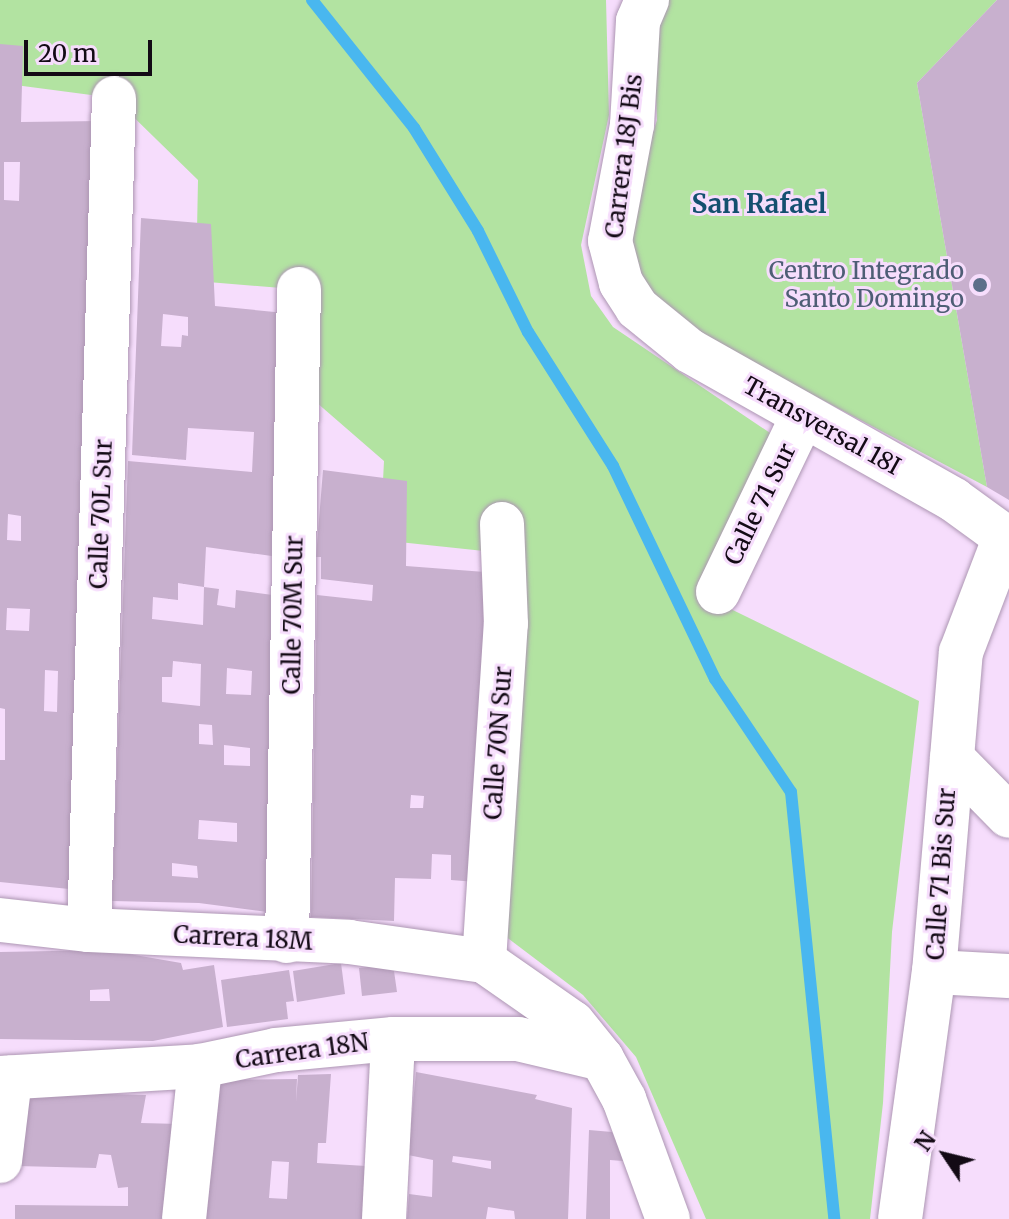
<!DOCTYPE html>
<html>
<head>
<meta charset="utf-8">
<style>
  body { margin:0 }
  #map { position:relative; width:1009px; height:1219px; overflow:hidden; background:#f6ddfc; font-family:Merriweather,serif }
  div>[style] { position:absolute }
  .green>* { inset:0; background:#b2e3a1 }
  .stream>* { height:12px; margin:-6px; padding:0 6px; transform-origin:6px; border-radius:6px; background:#49b7ef }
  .building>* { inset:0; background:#c8b0ce }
  .roads { filter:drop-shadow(0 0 2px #ad96b3) drop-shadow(0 0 2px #ad96b3) }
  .minor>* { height:44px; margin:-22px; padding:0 22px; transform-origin:22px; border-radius:22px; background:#fff }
  .dots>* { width:22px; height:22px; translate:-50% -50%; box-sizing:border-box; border:4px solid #f6ddfc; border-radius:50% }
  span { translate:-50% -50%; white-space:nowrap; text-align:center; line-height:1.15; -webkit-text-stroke:6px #f6ddfc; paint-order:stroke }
  .street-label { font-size:24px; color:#130a15 }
  .service-label { font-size:24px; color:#4e5e75 }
  .right { translate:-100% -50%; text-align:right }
  .neighbourhood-label { font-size:26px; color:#134f6f; font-weight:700 }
  .north { position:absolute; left:905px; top:1115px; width:80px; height:80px; -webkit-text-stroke:6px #f6ddfc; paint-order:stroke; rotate:305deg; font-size:22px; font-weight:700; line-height:32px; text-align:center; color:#130a15 }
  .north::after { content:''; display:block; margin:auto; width:28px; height:36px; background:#130a15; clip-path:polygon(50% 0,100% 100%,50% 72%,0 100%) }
  .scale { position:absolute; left:24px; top:40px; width:128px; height:36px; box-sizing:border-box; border:4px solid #130a15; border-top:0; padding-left:10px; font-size:24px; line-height:28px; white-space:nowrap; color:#130a15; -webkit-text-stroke:6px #f6ddfc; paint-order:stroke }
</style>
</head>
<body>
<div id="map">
  <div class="green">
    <i style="clip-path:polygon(0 0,606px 0,609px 115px,581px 245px,591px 296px,613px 327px,776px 437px,702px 595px,919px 701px,892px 932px,883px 1103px,870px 1219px,706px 1219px,636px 1057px,583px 995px,501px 933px,522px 555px,380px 540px,384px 461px,301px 389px,306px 290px,196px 281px,198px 180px,114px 98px,0 83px)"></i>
    <i style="clip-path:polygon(664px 0,997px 0,917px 83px,987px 487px,690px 330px,660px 307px,628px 249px,643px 164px,657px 120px,655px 79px,645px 52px)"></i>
  </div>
  <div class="stream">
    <i style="left:312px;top:0;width:164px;rotate:51.4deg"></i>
    <i style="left:414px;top:128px;width:121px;rotate:58.1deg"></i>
    <i style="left:478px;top:231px;width:113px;rotate:63.7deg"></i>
    <i style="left:528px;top:332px;width:159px;rotate:57.6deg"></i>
    <i style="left:613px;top:466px;width:236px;rotate:64.4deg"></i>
    <i style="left:715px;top:679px;width:136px;rotate:56.1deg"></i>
    <i style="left:791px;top:792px;width:429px;rotate:84.2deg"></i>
  </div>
  <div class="building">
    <i style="clip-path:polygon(997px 0,1009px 0,1009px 500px,987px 487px,917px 83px)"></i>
    <i style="clip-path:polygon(evenodd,0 44px,23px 46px,21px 122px,101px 121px,79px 890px,0 882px,0 760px,5px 760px,5px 709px,0 708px,0 44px,4px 162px,20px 162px,19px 201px,4px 200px,4px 162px,0 44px,8px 514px,21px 516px,21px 541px,7px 540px,8px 514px,0 44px,7px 608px,30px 609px,29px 631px,6px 630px,7px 608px,0 44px,45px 670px,58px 671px,57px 712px,44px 711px,45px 670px)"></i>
    <i style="clip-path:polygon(evenodd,141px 218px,211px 224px,215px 306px,295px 314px,286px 558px,206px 547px,204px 587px,178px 583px,178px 600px,153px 597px,152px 619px,203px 625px,204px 587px,219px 589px,217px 605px,235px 608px,236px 590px,280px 596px,283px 914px,199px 903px,112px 901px,128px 461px,252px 472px,254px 432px,188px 428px,186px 460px,132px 455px,141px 218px,163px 314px,188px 317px,188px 336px,182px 335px,181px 347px,161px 346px,163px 314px,141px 218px,173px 661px,201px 664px,200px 706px,162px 702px,162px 677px,172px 677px,173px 661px,141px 218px,227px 668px,252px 671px,251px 695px,226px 694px,227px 668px,141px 218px,199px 724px,212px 725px,213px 745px,199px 744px,199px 724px,141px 218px,224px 745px,250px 748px,250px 766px,224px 765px,224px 745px,141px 218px,199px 820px,237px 823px,237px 842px,198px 839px,199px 820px,141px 218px,172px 863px,197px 866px,198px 878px,172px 876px,172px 863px)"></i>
    <i style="clip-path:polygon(evenodd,323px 470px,407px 481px,406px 566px,485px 572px,476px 882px,451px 880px,451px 855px,432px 854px,431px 879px,395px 878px,394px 921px,311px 917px,317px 595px,372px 601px,373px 585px,321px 579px,321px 557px,316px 557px,323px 470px,411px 795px,424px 796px,423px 808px,410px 808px,411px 795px)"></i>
    <i style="clip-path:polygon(evenodd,106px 950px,181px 963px,183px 970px,214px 965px,223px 1027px,153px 1041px,0 1039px,0 952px,106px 950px,109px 989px,110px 1001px,90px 1001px,90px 990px,109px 989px)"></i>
    <i style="clip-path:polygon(341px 963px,345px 994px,297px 1002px,293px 971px)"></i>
    <i style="clip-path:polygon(393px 964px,397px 992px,362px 996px,359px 968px)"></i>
    <i style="clip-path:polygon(289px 970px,294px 1001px,286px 1002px,288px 1019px,227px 1027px,221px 980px)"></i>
    <i style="clip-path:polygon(evenodd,416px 1072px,537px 1095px,535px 1099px,572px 1108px,568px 1219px,515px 1219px,514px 1211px,488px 1207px,486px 1219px,407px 1219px,409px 1194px,432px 1197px,433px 1160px,408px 1155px,416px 1072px,453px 1156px,491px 1161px,491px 1169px,452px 1162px,453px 1156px)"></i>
    <i style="clip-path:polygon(evenodd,331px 1074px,326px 1143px,318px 1143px,317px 1163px,366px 1166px,368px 1219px,206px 1219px,219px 1080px,297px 1079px,296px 1102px,298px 1075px,331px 1074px,272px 1161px,289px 1162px,287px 1199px,269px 1198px,272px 1161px)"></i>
    <i style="clip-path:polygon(69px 1093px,146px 1095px,141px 1123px,180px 1124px,168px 1219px,15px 1219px,15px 1205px,128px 1206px,128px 1187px,118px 1188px,111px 1155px,99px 1154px,96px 1168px,17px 1166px,26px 1097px)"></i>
    <i style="clip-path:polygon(589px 1130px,612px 1132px,619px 1142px,623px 1161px,610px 1160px,610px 1219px,586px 1219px)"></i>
  </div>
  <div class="roads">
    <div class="minor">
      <i style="left:647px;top:0;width:23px;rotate:113deg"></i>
      <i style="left:638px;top:21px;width:104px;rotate:93.3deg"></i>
      <i style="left:632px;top:125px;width:118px;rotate:100.7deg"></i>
      <i style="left:610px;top:241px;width:43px;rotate:75.3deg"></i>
      <i style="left:621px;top:283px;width:30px;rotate:57deg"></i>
      <i style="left:637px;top:308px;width:68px;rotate:39.1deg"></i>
      <i style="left:690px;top:351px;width:303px;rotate:29.4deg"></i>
      <i style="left:954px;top:500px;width:68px;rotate:36deg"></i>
      <i style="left:718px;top:592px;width:196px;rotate:-64.3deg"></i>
      <i style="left:952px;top:758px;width:81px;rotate:45.5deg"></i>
      <i style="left:0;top:920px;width:90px;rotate:6.4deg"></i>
      <i style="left:89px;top:930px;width:260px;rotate:2.6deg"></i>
      <i style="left:349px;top:942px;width:136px;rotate:8deg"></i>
      <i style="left:484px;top:961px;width:108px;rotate:34.9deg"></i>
      <i style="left:573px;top:1023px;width:46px;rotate:51.1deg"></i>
      <i style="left:602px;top:1059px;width:46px;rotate:61.2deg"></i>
      <i style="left:624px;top:1099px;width:128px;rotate:69.9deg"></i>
      <i style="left:89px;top:930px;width:832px;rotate:-88.28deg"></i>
      <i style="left:287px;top:941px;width:652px;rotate:-88.95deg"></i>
      <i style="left:484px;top:961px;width:338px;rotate:-86.3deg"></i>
      <i style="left:506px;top:624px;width:100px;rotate:-92.3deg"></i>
      <i style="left:934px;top:972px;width:75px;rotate:3.1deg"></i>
      <i style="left:0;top:1078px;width:200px;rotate:-3.4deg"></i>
      <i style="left:200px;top:1066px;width:78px;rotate:-11.9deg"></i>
      <i style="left:276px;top:1050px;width:118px;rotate:-5.4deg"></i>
      <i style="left:393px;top:1039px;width:125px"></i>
      <i style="left:518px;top:1039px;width:86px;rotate:13.4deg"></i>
      <i style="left:0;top:1161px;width:84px;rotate:-83.1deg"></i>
      <i style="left:184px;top:1219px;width:154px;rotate:-84deg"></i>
      <i style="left:384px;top:1219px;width:180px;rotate:-87.1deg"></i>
      <i style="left:900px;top:1219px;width:249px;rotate:-82.2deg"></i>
      <i style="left:934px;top:972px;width:321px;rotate:-85.2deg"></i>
      <i style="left:961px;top:652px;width:123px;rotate:-69.1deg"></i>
    </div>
  </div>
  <div class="dots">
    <i style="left:980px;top:285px;background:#5c6f8a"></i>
  </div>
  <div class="street-label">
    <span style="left:624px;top:156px;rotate:-83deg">Carrera 18J Bis</span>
    <span style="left:822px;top:426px;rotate:29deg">Transversal 18I</span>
    <span style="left:760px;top:504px;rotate:-64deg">Calle 71 Sur</span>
    <span style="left:101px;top:514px;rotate:-88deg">Calle 70L Sur</span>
    <span style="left:293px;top:615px;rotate:-89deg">Calle 70M Sur</span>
    <span style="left:498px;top:743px;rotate:-86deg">Calle 70N Sur</span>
    <span style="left:941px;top:874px;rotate:-86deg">Calle 71 Bis Sur</span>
    <span style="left:243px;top:938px;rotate:3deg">Carrera 18M</span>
    <span style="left:302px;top:1051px;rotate:-8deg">Carrera 18N</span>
  </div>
  <div class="service-label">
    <span class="right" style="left:964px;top:285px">Centro Integrado<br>Santo Domingo</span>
  </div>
  <div class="neighbourhood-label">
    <span style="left:759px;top:204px">San Rafael</span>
  </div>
  <div class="north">N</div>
  <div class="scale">20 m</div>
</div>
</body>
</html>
